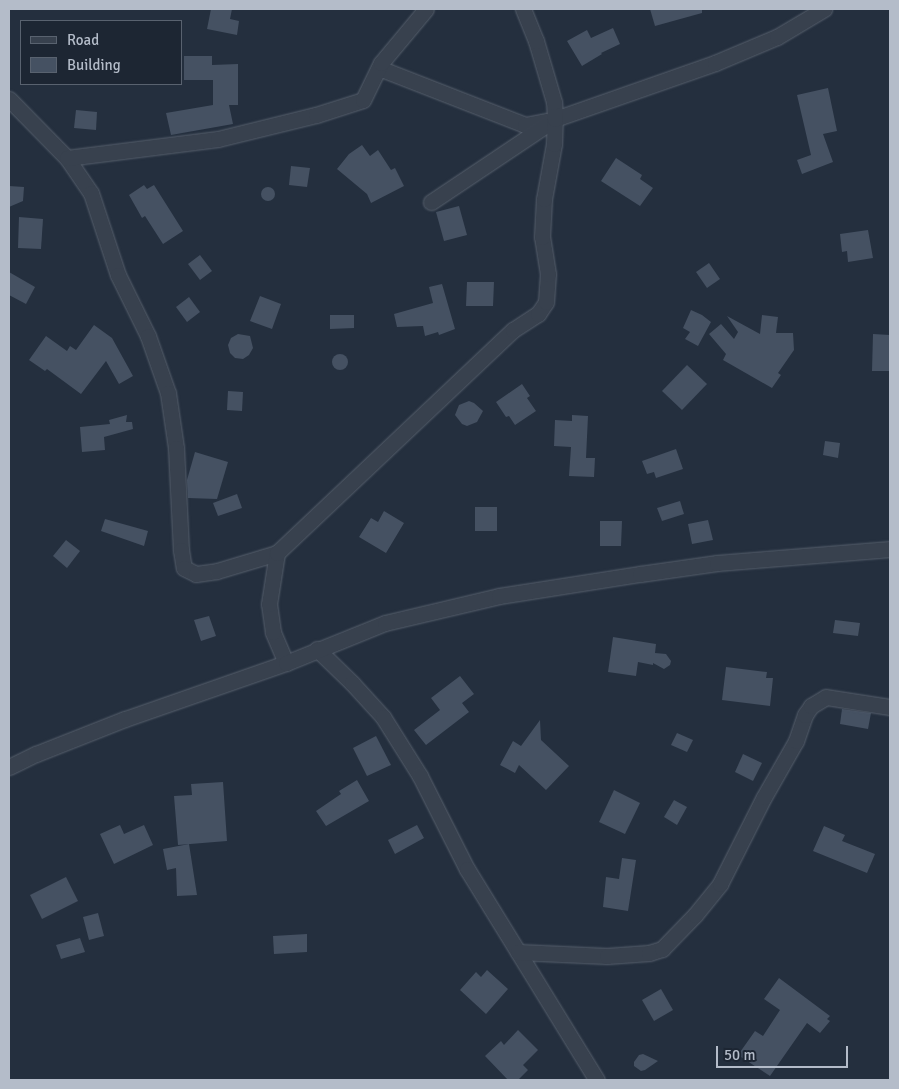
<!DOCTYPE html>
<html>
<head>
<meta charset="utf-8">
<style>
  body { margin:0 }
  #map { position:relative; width:899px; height:1089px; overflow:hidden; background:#242f3e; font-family:Signika,sans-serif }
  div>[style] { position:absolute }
  .building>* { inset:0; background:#455162 }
  .round { border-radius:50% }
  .roads { filter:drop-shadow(0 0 1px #565f6c) drop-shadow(0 0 1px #565f6c) }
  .minor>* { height:15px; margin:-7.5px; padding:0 7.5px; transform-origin:7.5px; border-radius:7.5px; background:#38414e }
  span { translate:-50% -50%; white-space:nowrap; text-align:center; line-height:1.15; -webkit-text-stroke:5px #1d2633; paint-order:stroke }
  .frame { position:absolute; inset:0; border:10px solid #b4bcc9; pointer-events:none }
  .legend { position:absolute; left:20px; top:20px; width:162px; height:65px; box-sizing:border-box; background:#1d2633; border:1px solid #59626f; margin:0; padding:6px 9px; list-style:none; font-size:15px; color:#b4bcc9 }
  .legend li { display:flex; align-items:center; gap:10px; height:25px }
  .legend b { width:25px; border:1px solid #59626f }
  .scale { position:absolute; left:716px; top:1046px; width:132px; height:22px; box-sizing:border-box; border:2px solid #b4bcc9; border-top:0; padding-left:6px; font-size:15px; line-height:18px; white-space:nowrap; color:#b4bcc9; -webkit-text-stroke:4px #1d2633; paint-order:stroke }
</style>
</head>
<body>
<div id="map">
  <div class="building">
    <i style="clip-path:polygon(211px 9px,232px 9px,230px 19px,239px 21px,237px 35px,207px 29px)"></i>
    <i style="clip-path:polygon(650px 9px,702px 9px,702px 13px,655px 26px)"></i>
    <i style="clip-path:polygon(613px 28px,620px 44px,601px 53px,602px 54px,582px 66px,567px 41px,587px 30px,591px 38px)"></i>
    <i style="clip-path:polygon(184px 56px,212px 56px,212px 65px,238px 64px,238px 105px,229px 105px,233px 124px,171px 135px,166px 113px,213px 105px,213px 80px,184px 80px)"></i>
    <i style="clip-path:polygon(828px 88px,837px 131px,823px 134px,833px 162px,802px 174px,797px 160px,811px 155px,797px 95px)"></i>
    <i style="clip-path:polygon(76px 110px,97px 112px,96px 130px,74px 128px)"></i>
    <i style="clip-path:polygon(362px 145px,370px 156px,378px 150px,391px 170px,395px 168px,404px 186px,371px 203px,367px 194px,337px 169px,349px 154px)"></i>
    <i style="clip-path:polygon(616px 158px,642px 175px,640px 179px,653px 188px,640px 206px,601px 181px)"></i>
    <i style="clip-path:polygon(291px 166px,310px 168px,307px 187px,289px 185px)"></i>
    <i style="clip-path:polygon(144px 185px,147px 189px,154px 185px,183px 231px,163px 244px,145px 216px,142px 218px,129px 195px)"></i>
    <i style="clip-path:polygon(9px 186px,24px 187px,23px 201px,9px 207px)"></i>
    <i class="round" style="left:261px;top:187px;width:14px;height:14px"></i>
    <i style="clip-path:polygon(459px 206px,467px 235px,444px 241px,436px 212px)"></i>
    <i style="clip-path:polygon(19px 217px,43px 219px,41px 249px,18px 248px)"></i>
    <i style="clip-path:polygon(868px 230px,873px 258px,848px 262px,847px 251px,842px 252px,840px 234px)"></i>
    <i style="clip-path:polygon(200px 255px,212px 271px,200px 280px,188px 264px)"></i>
    <i style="clip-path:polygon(709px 263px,720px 279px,707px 288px,696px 272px)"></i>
    <i style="clip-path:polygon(9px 272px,35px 287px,26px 304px,9px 295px)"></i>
    <i style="clip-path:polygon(467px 282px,494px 282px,493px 306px,466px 306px)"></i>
    <i style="clip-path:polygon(442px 284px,455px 329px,439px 335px,438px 332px,425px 336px,423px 326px,397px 327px,394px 314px,433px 303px,429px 287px)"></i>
    <i style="clip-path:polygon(260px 296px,281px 304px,272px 329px,250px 321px)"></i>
    <i style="clip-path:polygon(189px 297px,200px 312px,187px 322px,176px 307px)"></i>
    <i style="clip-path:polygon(691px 310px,702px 315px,711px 322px,698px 346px,685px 339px,690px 332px,683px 328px)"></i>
    <i style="clip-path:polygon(330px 315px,354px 315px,354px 328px,330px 329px)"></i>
    <i style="clip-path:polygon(762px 315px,778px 317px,776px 333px,793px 333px,794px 350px,778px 373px,781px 375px,772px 388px,723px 360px,726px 354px,709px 334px,721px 324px,734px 339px,738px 332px,727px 316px,760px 334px)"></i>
    <i style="clip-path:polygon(94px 325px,112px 338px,133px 376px,119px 384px,106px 361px,81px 394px,47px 369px,45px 371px,29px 360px,46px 336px,67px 351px,70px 346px,76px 350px)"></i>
    <i style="clip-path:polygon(238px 334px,250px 336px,253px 348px,249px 355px,243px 359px,235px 358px,230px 353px,228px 345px,231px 338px)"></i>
    <i style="clip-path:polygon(873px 334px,890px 335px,890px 371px,872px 371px)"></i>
    <i class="round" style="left:332px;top:354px;width:16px;height:16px"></i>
    <i style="clip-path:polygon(687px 365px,707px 384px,682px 410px,662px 391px)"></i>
    <i style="clip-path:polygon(522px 384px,530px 396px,527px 398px,536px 411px,515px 425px,509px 416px,506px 417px,496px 402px)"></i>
    <i style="clip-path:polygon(228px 391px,243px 392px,242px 411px,227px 410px)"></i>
    <i style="clip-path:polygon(469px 401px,474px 403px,483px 411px,477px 422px,467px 426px,462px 424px,455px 415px,459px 405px)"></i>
    <i style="clip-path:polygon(127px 415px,126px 422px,132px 422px,133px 429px,104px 437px,105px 450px,82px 452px,80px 427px,110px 424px,109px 420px)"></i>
    <i style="clip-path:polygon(572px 415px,588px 416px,586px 458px,595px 458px,594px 477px,569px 476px,571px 447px,554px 446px,555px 420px,572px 421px)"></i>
    <i style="clip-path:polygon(825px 441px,840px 443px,838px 458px,823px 455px)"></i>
    <i style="clip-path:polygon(676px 449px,683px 469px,656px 478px,654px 472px,647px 474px,642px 461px)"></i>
    <i style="clip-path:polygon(195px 452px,228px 462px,217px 499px,188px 498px,187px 480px)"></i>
    <i style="clip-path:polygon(237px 494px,242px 508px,218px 516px,213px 503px)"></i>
    <i style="clip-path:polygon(680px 501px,684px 514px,662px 521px,657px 508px)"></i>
    <i style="clip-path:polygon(475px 507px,497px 507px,497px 531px,475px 531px)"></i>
    <i style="clip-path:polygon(384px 511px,404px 523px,386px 553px,359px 537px,371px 518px,378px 522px)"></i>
    <i style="clip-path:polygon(105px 519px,148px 531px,144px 546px,101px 531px)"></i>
    <i style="clip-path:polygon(708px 520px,713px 540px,692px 544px,688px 524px)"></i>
    <i style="clip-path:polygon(600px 521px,622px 521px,621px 546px,600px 546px)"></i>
    <i style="clip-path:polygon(66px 540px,80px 551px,67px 568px,53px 556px)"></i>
    <i style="clip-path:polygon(209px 616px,216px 636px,201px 641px,194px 620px)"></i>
    <i style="clip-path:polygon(835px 620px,860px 623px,858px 636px,833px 633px)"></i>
    <i style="clip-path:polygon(613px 637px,656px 644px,655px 653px,666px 654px,671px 661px,670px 665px,664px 669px,653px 663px,653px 665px,638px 662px,636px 676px,608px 672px)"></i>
    <i style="clip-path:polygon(726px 667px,767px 672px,766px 678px,773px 678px,770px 706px,722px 700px)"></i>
    <i style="clip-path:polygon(460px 676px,474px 694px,462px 703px,469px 712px,426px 745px,414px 730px,440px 710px,431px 698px)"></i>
    <i style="clip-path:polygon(842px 709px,871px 713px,868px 729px,840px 724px)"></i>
    <i style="clip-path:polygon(540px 720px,541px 740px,569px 766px,546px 790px,519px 765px,515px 773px,500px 765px,513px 741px,521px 746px)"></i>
    <i style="clip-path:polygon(677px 733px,693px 740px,687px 752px,671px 745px)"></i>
    <i style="clip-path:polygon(376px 736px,391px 765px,367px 776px,353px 748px)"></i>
    <i style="clip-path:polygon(743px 754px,762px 763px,753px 781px,735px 772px)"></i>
    <i style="clip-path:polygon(357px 780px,369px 801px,326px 826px,316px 811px,341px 794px,339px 791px)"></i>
    <i style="clip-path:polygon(223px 782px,227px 841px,178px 845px,174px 796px,192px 795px,191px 784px)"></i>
    <i style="clip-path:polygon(614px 790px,640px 803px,625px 834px,599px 822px)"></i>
    <i style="clip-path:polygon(674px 800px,687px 807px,677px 825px,664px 817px)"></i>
    <i style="clip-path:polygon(120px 825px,124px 834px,144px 825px,153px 845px,114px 864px,100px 834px)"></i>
    <i style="clip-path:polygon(417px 825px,424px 838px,395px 854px,388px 840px)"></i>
    <i style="clip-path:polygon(824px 826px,845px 835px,842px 841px,875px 854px,867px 873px,813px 851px)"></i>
    <i style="clip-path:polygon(189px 844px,197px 895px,177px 896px,176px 868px,167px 870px,163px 849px)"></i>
    <i style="clip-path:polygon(622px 858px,636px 860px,628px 911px,603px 907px,606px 877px,619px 879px)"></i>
    <i style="clip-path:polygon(66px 877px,78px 901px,42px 919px,30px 895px)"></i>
    <i style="clip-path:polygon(98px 913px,104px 936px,89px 940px,83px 917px)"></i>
    <i style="clip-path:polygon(307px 934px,307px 952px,274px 954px,273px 936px)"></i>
    <i style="clip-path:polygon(80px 938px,85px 952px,61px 959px,56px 945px)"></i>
    <i style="clip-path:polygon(487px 970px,508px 989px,486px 1014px,460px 990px,476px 972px,481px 977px)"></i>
    <i style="clip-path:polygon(779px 978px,830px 1016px,827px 1019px,830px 1021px,820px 1033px,807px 1023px,770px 1076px,738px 1055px,755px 1031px,763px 1036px,780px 1010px,764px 999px)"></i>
    <i style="clip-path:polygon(661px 989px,673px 1010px,654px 1021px,642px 1000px)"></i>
    <i style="clip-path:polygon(518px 1030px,538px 1050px,523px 1065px,528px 1070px,518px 1080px,508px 1080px,485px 1056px,501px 1041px,504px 1045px)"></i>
    <i style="clip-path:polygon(643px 1054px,658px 1061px,645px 1070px,641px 1071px,634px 1066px,634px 1062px,639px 1055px)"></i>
  </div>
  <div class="roads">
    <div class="minor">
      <i style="left:379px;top:68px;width:157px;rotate:21.3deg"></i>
      <i style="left:525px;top:125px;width:21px;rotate:-11deg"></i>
      <i style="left:9px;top:99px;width:83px;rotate:45.5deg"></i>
      <i style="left:67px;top:158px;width:42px;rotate:55.6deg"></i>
      <i style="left:91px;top:193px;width:86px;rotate:71.8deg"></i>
      <i style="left:118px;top:275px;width:68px;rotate:63.8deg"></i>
      <i style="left:148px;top:336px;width:60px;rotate:70.7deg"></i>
      <i style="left:168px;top:393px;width:56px;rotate:81.7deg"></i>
      <i style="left:176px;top:448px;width:102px;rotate:87.2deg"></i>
      <i style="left:181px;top:550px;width:18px;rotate:81deg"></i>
      <i style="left:184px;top:568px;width:13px;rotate:27deg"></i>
      <i style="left:196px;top:574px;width:21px;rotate:-8deg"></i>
      <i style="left:217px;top:571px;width:63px;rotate:-16.7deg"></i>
      <i style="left:67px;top:158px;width:152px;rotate:-7.2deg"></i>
      <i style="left:218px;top:139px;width:101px;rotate:-13.8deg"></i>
      <i style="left:316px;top:115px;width:49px;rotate:-17.7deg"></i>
      <i style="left:363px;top:100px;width:41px;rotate:-64.1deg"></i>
      <i style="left:381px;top:63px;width:70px;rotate:-50.2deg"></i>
      <i style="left:431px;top:202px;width:149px;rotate:-33.8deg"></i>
      <i style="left:555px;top:119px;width:170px;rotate:-19.3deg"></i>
      <i style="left:715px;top:63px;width:67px;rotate:-22.8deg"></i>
      <i style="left:777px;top:37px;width:55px;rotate:-30.8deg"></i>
      <i style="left:317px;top:649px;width:49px;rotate:44.2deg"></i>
      <i style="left:352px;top:683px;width:46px;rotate:47.6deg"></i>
      <i style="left:383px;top:717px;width:70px;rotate:57.9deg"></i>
      <i style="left:420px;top:776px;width:104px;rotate:63.2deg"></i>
      <i style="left:467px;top:869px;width:248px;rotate:58.4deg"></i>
      <i style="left:286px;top:663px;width:34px;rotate:-113deg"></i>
      <i style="left:273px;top:632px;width:28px;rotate:-98deg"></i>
      <i style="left:269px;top:604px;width:52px;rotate:-81.1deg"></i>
      <i style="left:277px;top:553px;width:325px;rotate:-43.4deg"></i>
      <i style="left:513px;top:330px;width:30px;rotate:-33deg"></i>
      <i style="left:538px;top:314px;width:14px;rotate:-56deg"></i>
      <i style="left:546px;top:302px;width:28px;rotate:-86deg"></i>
      <i style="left:548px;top:274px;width:37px;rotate:-99deg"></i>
      <i style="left:542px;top:237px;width:38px;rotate:-87deg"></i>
      <i style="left:544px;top:199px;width:56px;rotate:-79.7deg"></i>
      <i style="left:554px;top:144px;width:25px;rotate:-88deg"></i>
      <i style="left:555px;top:119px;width:17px;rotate:-93deg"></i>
      <i style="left:554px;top:102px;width:64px;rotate:-106.4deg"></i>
      <i style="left:536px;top:41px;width:35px;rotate:-112deg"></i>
      <i style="left:9px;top:767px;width:30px;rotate:-26deg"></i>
      <i style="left:36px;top:754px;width:96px;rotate:-21.5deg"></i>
      <i style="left:125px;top:719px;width:170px;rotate:-19.2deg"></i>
      <i style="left:286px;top:663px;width:107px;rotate:-22deg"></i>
      <i style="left:385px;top:623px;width:117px;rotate:-13.3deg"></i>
      <i style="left:499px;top:596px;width:143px;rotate:-8.9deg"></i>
      <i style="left:640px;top:574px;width:78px;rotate:-8.1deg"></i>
      <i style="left:717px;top:563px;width:174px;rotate:-4.6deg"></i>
      <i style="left:518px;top:952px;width:89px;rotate:2.6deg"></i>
      <i style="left:607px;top:956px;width:42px;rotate:-4.1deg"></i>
      <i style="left:649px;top:953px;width:14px;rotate:-17deg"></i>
      <i style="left:662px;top:949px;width:47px;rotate:-45.9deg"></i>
      <i style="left:695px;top:915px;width:40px;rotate:-51deg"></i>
      <i style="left:720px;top:884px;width:97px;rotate:-63.2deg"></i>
      <i style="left:764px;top:797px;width:64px;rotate:-60.3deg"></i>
      <i style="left:796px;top:741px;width:28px;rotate:-71deg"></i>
      <i style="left:805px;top:715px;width:11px;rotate:-56deg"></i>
      <i style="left:811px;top:706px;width:17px;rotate:-31deg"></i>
      <i style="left:826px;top:697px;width:65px;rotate:8.9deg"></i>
    </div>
  </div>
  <div class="frame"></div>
  <ul class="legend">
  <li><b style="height:6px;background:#38414e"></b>Road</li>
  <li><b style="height:14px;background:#455162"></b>Building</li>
  </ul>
  <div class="scale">50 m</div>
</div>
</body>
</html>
